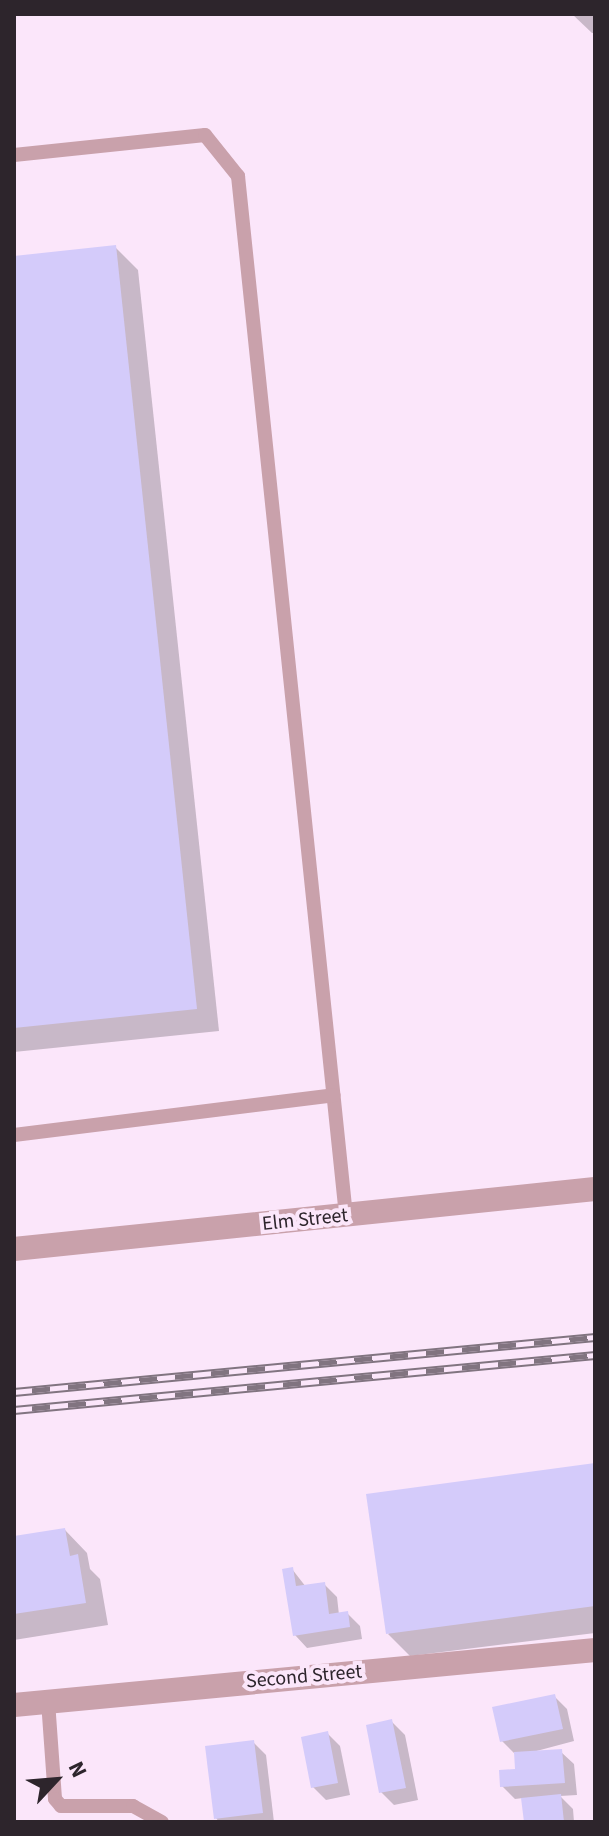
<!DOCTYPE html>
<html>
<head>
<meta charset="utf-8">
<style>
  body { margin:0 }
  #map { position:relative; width:609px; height:1836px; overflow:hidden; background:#fbe6fa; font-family:"Source Sans 3",sans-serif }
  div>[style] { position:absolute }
  .shadow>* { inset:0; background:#0003 }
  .building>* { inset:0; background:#d4cbfa }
  .lane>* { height:14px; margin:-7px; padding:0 7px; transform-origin:7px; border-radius:7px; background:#c9a1ab }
  .street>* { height:24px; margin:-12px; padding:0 12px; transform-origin:12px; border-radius:12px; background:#c9a1ab }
  .rail>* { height:9px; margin-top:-4.5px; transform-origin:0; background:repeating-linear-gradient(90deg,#fbe6fa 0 18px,#817480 0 36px); box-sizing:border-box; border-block:2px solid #817480 }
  span { translate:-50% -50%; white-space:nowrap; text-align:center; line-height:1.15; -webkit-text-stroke:8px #fbe6fa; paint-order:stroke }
  .street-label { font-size:20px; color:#2d252c }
  .frame { position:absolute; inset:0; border:16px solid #2d252c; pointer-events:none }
  .north { position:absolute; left:16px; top:1740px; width:80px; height:80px; -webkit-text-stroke:6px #fbe6fa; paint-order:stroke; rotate:64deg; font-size:22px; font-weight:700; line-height:32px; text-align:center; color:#2d252c }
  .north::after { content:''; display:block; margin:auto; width:28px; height:36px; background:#2d252c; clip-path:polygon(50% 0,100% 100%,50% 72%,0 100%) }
</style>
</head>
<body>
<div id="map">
  <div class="shadow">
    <i style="clip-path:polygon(572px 14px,595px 14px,595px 33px,592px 33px)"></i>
    <i style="clip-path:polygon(115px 247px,138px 270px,219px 1031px,14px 1052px,14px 258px)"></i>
    <i style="clip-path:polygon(595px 1465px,595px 1633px,410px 1656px,388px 1634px)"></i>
    <i style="clip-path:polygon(65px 1530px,87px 1553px,90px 1569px,100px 1579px,108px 1625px,14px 1640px,14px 1563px)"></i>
    <i style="clip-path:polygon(292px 1569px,306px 1587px,324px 1584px,337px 1597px,339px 1615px,347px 1613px,360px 1626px,362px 1639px,307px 1648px,295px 1635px)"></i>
    <i style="clip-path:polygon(554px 1696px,567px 1709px,574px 1741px,529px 1753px,561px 1752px,574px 1764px,577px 1795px,560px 1796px,573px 1809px,574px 1822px,526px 1822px,523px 1798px,515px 1799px,502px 1786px,517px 1770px,515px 1754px,502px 1741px)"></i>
    <i style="clip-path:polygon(392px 1722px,405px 1735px,418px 1800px,394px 1805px,381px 1792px)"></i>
    <i style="clip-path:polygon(327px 1733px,340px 1746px,350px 1795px,326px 1800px,313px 1787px)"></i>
    <i style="clip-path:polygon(253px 1742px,266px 1755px,274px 1822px,219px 1822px,216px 1818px)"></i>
  </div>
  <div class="building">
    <i style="clip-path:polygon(116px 245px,197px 1009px,14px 1028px,14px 256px)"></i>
    <i style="clip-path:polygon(595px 1463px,595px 1606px,386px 1634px,366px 1494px)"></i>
    <i style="clip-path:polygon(65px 1528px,70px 1556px,78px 1554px,86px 1603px,14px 1614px,14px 1536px)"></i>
    <i style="clip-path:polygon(293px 1567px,296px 1586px,325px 1582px,329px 1614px,348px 1611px,350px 1627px,293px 1636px,282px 1569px)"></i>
    <i style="clip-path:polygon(555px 1694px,563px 1729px,500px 1742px,492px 1707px)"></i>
    <i style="clip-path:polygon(392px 1719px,406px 1788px,379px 1793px,366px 1725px)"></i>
    <i style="clip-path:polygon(328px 1731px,338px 1783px,311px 1788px,301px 1737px)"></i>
    <i style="clip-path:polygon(254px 1740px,263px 1813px,214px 1819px,205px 1746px)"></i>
    <i style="clip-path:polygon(562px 1749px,565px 1783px,500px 1787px,499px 1770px,515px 1769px,514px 1752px)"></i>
    <i style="clip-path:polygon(561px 1794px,564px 1822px,524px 1822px,521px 1798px)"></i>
  </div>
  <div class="lane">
    <i style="left:14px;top:155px;width:192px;rotate:-6deg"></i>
    <i style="left:205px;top:135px;width:53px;rotate:51.2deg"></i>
    <i style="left:238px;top:176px;width:1045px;rotate:84.07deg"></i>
    <i style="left:14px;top:1135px;width:322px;rotate:-7.1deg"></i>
    <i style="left:48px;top:1701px;width:98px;rotate:85.9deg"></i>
    <i style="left:55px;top:1799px;width:9px;rotate:49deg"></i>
    <i style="left:61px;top:1806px;width:72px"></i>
    <i style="left:133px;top:1806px;width:33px;rotate:29deg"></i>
  </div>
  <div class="street">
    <i style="left:14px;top:1249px;width:584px;rotate:-5.9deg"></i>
    <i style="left:14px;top:1705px;width:584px;rotate:-5.41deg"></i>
  </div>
  <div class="rail">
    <i style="left:14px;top:1392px;width:584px;rotate:-5.41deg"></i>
    <i style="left:14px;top:1410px;width:584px;rotate:-5.41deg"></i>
  </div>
  <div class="street-label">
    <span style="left:305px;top:1220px;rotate:-6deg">Elm Street</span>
    <span style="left:304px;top:1677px;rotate:-5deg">Second Street</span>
  </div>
  <div class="frame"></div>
  <div class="north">N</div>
</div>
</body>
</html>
